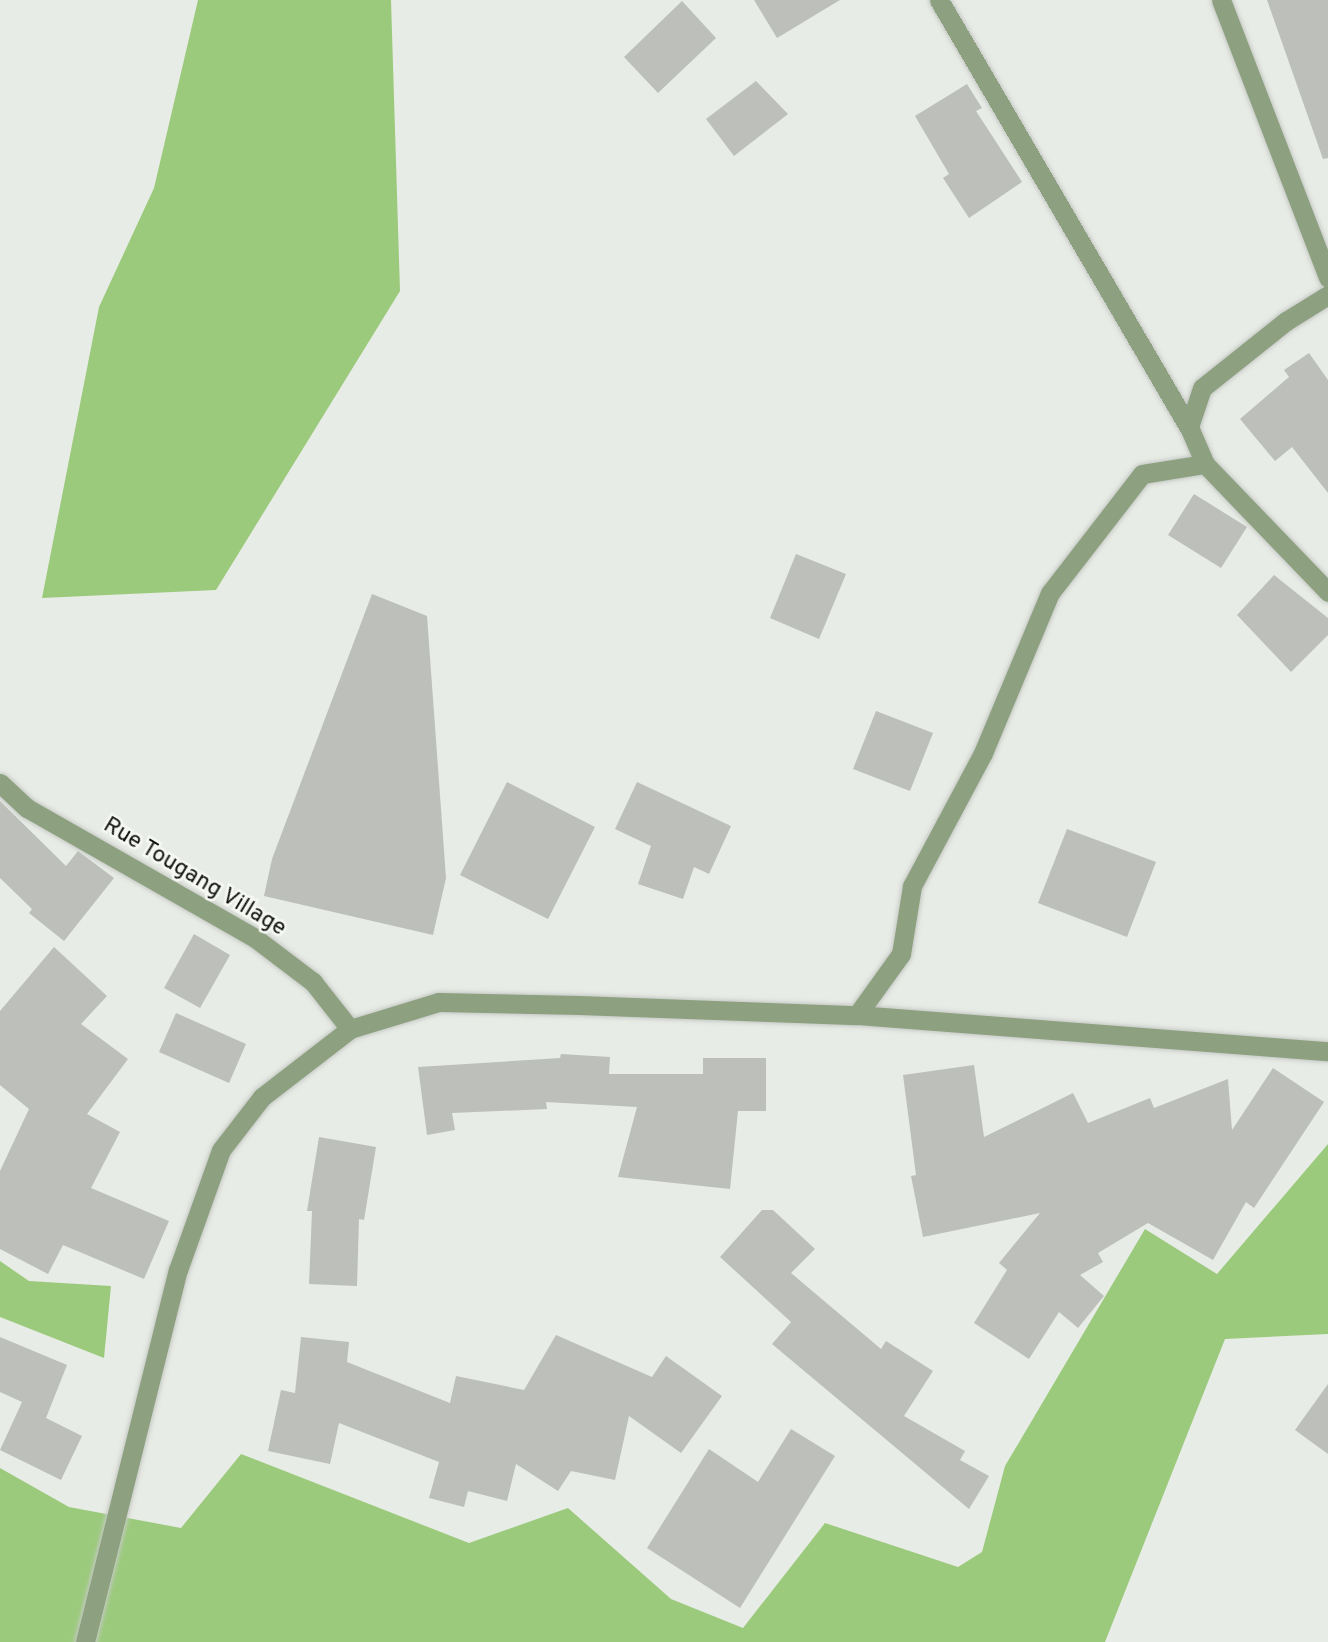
<!DOCTYPE html>
<html>
<head>
<meta charset="utf-8">
<style>
  body { margin:0 }
  #map { position:relative; width:1328px; height:1642px; overflow:hidden; background:#e8ece6; font-family:Overpass,sans-serif }
  div>[style] { position:absolute }
  .forest>* { inset:0; background:#9cca7d }
  .building>* { inset:0; background:#bcbfba }
  .roads { filter:drop-shadow(0 0 2px #c6c9c4) drop-shadow(0 0 2px #c6c9c4) }
  .minor>* { height:19px; margin:-9.5px; padding:0 9.5px; transform-origin:9.5px; border-radius:9.5px; background:#8da181 }
  .tertiary>* { height:19px; margin:-9.5px; padding:0 9.5px; transform-origin:9.5px; border-radius:9.5px; background:#8da181 }
  span { translate:-50% -50%; white-space:nowrap; text-align:center; line-height:1.15; -webkit-text-stroke:5px #f6f9f3; paint-order:stroke }
  .street-label { font-size:23px; color:#131412 }
</style>
</head>
<body>
<div id="map">
  <div class="forest">
    <i style="clip-path:polygon(198px 0,391px 0,400px 291px,216px 590px,42px 598px,99px 307px,154px 188px)"></i>
    <i style="clip-path:polygon(1328px 1144px,1328px 1334px,1225px 1339px,1105px 1642px,0 1642px,0 1468px,69px 1507px,181px 1528px,241px 1454px,469px 1543px,568px 1508px,671px 1599px,743px 1628px,825px 1523px,958px 1567px,982px 1552px,1005px 1466px,1145px 1229px,1217px 1274px)"></i>
    <i style="clip-path:polygon(0 1261px,29px 1281px,111px 1286px,104px 1358px,0 1317px)"></i>
  </div>
  <div class="building">
    <i style="clip-path:polygon(754px 0,840px 0,777px 38px)"></i>
    <i style="clip-path:polygon(1267px 0,1328px 0,1328px 158px,1323px 159px)"></i>
    <i style="clip-path:polygon(682px 1px,716px 38px,658px 93px,624px 57px)"></i>
    <i style="clip-path:polygon(756px 81px,788px 114px,734px 156px,706px 119px)"></i>
    <i style="clip-path:polygon(967px 84px,982px 108px,976px 111px,1022px 182px,969px 218px,943px 178px,949px 174px,915px 116px)"></i>
    <i style="clip-path:polygon(1309px 353px,1328px 380px,1328px 493px,1292px 447px,1275px 461px,1240px 419px,1289px 377px,1284px 370px)"></i>
    <i style="clip-path:polygon(1194px 494px,1247px 527px,1221px 568px,1168px 535px)"></i>
    <i style="clip-path:polygon(796px 554px,846px 574px,819px 639px,770px 618px)"></i>
    <i style="clip-path:polygon(1274px 575px,1328px 618px,1328px 635px,1291px 672px,1237px 615px)"></i>
    <i style="clip-path:polygon(372px 594px,427px 616px,446px 878px,433px 935px,264px 896px,272px 859px)"></i>
    <i style="clip-path:polygon(876px 711px,933px 733px,910px 791px,853px 769px)"></i>
    <i style="clip-path:polygon(507px 782px,595px 827px,548px 919px,460px 875px)"></i>
    <i style="clip-path:polygon(637px 782px,731px 826px,709px 874px,694px 867px,683px 899px,638px 884px,651px 846px,615px 829px)"></i>
    <i style="clip-path:polygon(0 801px,66px 866px,78px 851px,114px 878px,64px 941px,29px 913px,32px 909px,0 878px)"></i>
    <i style="clip-path:polygon(1067px 829px,1156px 862px,1127px 937px,1038px 903px)"></i>
    <i style="clip-path:polygon(194px 934px,230px 955px,200px 1008px,164px 988px)"></i>
    <i style="clip-path:polygon(54px 947px,107px 996px,81px 1024px,128px 1059px,87px 1114px,120px 1132px,91px 1188px,169px 1221px,144px 1279px,63px 1245px,48px 1274px,0 1249px,0 1171px,29px 1109px,0 1085px,0 1011px)"></i>
    <i style="clip-path:polygon(176px 1013px,246px 1044px,229px 1083px,159px 1052px)"></i>
    <i style="clip-path:polygon(561px 1054px,610px 1057px,609px 1074px,703px 1074px,703px 1058px,766px 1058px,766px 1111px,738px 1111px,730px 1189px,618px 1177px,637px 1107px,546px 1102px,547px 1109px,452px 1113px,455px 1130px,427px 1135px,418px 1067px,560px 1058px)"></i>
    <i style="clip-path:polygon(974px 1065px,984px 1137px,1073px 1093px,1088px 1123px,1150px 1098px,1154px 1108px,1228px 1079px,1232px 1130px,1273px 1068px,1324px 1102px,1254px 1208px,1246px 1202px,1213px 1260px,1148px 1223px,1098px 1253px,1103px 1262px,1080px 1275px,1104px 1296px,1078px 1328px,1059px 1312px,1029px 1359px,974px 1323px,1007px 1270px,999px 1263px,1040px 1213px,923px 1237px,911px 1176px,916px 1175px,903px 1075px)"></i>
    <i style="clip-path:polygon(319px 1137px,376px 1147px,364px 1220px,359px 1219px,357px 1286px,309px 1284px,312px 1211px,307px 1211px)"></i>
    <i style="clip-path:polygon(762px 1210px,773px 1210px,815px 1249px,791px 1273px,881px 1349px,886px 1341px,933px 1371px,904px 1416px,965px 1451px,960px 1460px,989px 1476px,969px 1509px,772px 1344px,791px 1322px,720px 1257px)"></i>
    <i style="clip-path:polygon(556px 1335px,652px 1377px,666px 1356px,722px 1396px,681px 1453px,629px 1416px,615px 1480px,571px 1471px,558px 1491px,516px 1464px,507px 1501px,468px 1491px,464px 1507px,429px 1498px,439px 1462px,339px 1423px,330px 1464px,268px 1451px,281px 1390px,295px 1393px,301px 1337px,349px 1342px,347px 1362px,450px 1403px,456px 1376px,524px 1390px)"></i>
    <i style="clip-path:polygon(0 1337px,67px 1365px,46px 1418px,82px 1436px,61px 1480px,0 1450px,22px 1402px,0 1392px)"></i>
    <i style="clip-path:polygon(1328px 1384px,1328px 1454px,1295px 1430px)"></i>
    <i style="clip-path:polygon(791px 1429px,835px 1456px,740px 1608px,647px 1548px,709px 1449px,758px 1482px)"></i>
  </div>
  <div class="roads">
    <div class="minor">
      <i style="left:939px;top:0;width:495px;rotate:59.7deg"></i>
      <i style="left:1221px;top:0;width:298px;rotate:68.9deg"></i>
      <i style="left:1328px;top:295px;width:49px;rotate:148.2deg"></i>
      <i style="left:1286px;top:321px;width:107px;rotate:141.4deg"></i>
      <i style="left:1202px;top:388px;width:41px;rotate:108.4deg"></i>
      <i style="left:1189px;top:427px;width:40px;rotate:66.6deg"></i>
      <i style="left:1205px;top:464px;width:178px;rotate:46.1deg"></i>
      <i style="left:857px;top:1015px;width:75px;rotate:-54.2deg"></i>
      <i style="left:901px;top:954px;width:69px;rotate:-80.8deg"></i>
      <i style="left:912px;top:886px;width:151px;rotate:-61.9deg"></i>
      <i style="left:983px;top:753px;width:173px;rotate:-67.3deg"></i>
      <i style="left:1050px;top:593px;width:150px;rotate:-52.3deg"></i>
      <i style="left:1142px;top:474px;width:64px;rotate:-9deg"></i>
    </div>
    <div class="tertiary">
      <i style="left:0;top:783px;width:37px;rotate:43deg"></i>
      <i style="left:27px;top:808px;width:262px;rotate:29.7deg"></i>
      <i style="left:255px;top:938px;width:73px;rotate:37.2deg"></i>
      <i style="left:313px;top:982px;width:60px;rotate:51.8deg"></i>
      <i style="left:85px;top:1642px;width:383px;rotate:-76deg"></i>
      <i style="left:178px;top:1270px;width:127px;rotate:-70.3deg"></i>
      <i style="left:221px;top:1150px;width:67px;rotate:-52.3deg"></i>
      <i style="left:262px;top:1097px;width:111px;rotate:-37.7deg"></i>
      <i style="left:350px;top:1029px;width:93px;rotate:-16.9deg"></i>
      <i style="left:439px;top:1002px;width:140px;rotate:1.2deg"></i>
      <i style="left:579px;top:1005px;width:278px;rotate:2.1deg"></i>
      <i style="left:857px;top:1015px;width:472px;rotate:4.4deg"></i>
    </div>
  </div>
  <div class="street-label">
    <span style="left:194px;top:878px;rotate:31deg">Rue Tougang Village</span>
  </div>
</div>
</body>
</html>
